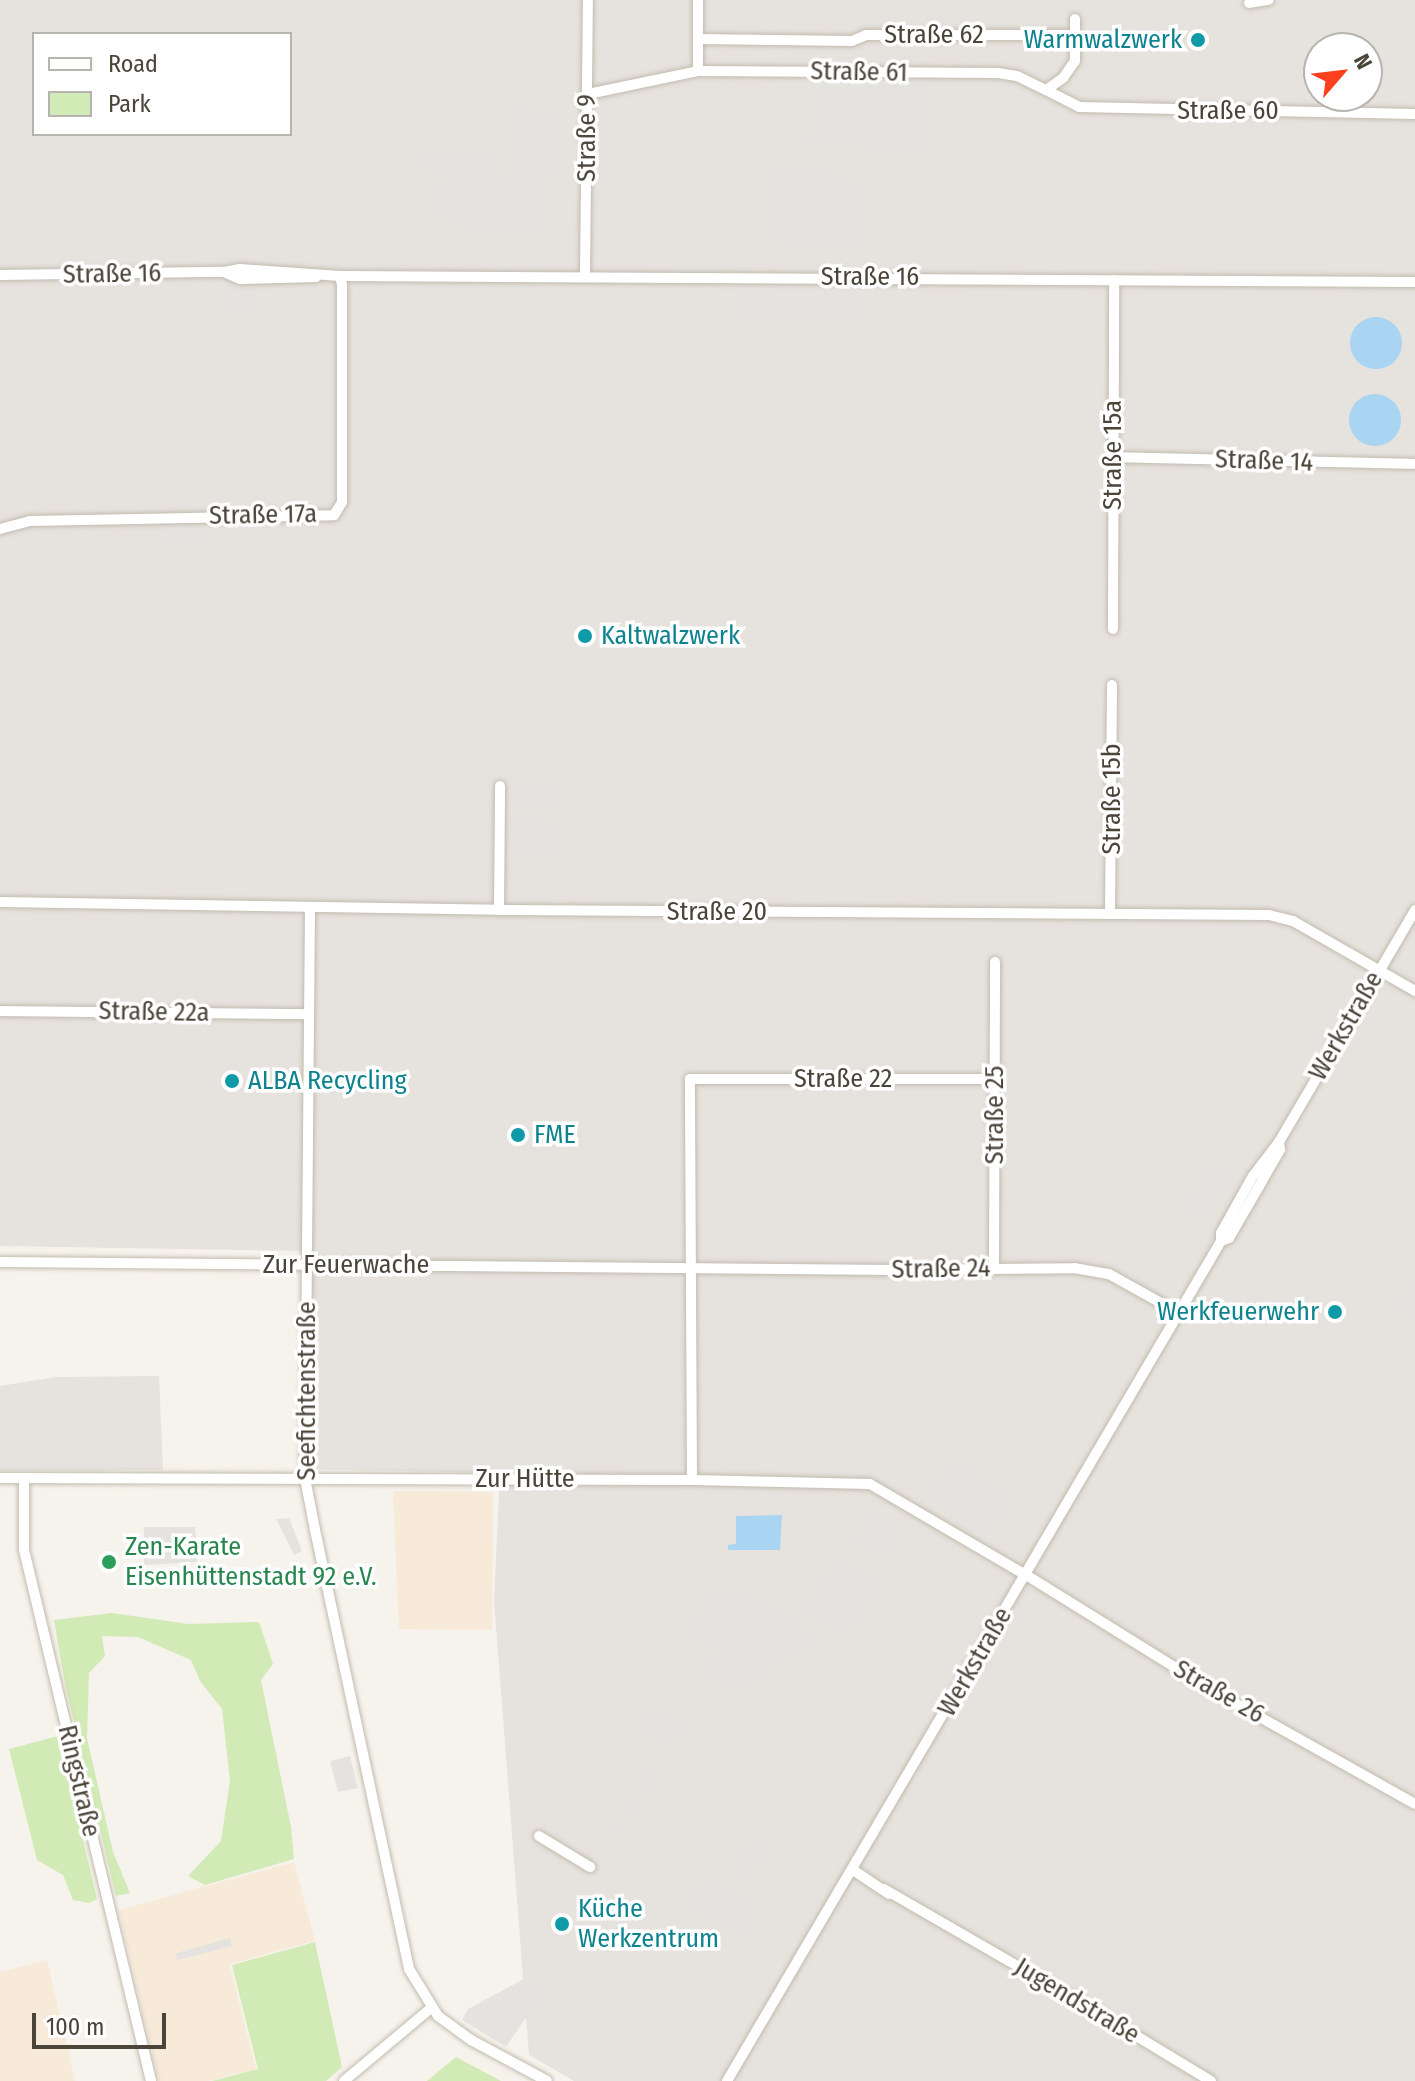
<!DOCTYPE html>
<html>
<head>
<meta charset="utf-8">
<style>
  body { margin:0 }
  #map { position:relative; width:1415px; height:2081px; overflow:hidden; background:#f6f3ec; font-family:"Fira Sans Condensed",sans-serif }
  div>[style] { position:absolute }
  .commercial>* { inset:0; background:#f7ead8 }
  .industrial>* { inset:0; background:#e6e2dd }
  .green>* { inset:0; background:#d2eab5 }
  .parking>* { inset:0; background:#e5e3e0 }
  .water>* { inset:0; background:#a9d4f2 }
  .round { border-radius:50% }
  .roads { filter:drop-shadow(0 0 2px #c2bbae) drop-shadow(0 0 2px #c2bbae) }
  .minor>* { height:10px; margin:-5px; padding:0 5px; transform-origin:5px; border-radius:5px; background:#fff }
  .dots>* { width:22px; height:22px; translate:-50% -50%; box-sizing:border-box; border:4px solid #fff; border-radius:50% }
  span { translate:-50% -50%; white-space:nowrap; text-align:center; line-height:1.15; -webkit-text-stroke:7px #fff; paint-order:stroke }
  .street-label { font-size:26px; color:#4b4439 }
  .culture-label { font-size:26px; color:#0d838f }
  .right { translate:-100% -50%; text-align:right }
  .left { translate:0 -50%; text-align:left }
  .leisure-label { font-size:26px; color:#27864d }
  .legend { position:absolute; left:32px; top:32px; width:260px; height:104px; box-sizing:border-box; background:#fff; border:2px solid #b7b4b0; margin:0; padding:10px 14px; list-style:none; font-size:24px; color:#4b4439 }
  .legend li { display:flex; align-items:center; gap:16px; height:40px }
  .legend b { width:40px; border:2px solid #b7b4b0 }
  .north { position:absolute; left:1303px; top:32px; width:80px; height:80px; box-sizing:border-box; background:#fff; border:2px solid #b7b4b0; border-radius:50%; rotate:62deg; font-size:22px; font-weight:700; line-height:32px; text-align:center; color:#4b4439 }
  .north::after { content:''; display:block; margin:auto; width:28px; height:36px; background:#fc3f1d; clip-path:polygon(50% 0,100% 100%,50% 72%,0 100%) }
  .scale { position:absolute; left:32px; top:2013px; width:134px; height:36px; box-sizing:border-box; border:4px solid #4b4439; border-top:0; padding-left:10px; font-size:24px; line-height:28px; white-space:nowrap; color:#4b4439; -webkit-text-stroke:6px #fff; paint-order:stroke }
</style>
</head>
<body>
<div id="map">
  <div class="commercial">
    <i style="clip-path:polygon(393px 1491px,493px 1492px,492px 1630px,399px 1629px)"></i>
    <i style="clip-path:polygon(294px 1862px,315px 1941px,229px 1964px,256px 2069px,208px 2081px,159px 2081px,119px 1910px)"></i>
    <i style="clip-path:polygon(47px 1960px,75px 2081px,0 2081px,0 1972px)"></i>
  </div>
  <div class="industrial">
    <i style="clip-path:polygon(evenodd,0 0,1415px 0,1415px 2081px,574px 2081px,529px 2055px,494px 1601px,500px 1473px,300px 1469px,303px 1251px,0 1246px,0 0,34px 34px,290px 34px,290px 134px,34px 134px,34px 34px,0 0,1319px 48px,1367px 48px,1367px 96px,1319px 96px,1319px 48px)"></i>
    <i style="clip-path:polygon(159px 1376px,163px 1470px,0 1471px,0 1386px,56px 1377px)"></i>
  </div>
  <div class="green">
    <i style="clip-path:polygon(112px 1613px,188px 1624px,259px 1622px,273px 1664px,261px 1680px,291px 1827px,294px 1859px,205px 1885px,188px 1876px,221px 1841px,230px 1780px,222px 1709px,200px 1681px,191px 1660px,138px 1637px,102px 1636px,105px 1656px,89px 1673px,87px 1738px,113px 1852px,130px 1893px,116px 1896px,65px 1684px,54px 1620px)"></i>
    <i style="clip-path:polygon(58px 1736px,97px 1899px,89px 1903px,73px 1900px,63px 1875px,37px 1860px,9px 1749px)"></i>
    <i style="clip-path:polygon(315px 1942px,342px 2067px,326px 2081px,212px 2081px,258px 2069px,232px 1965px)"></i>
    <i style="clip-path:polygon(456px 2057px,501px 2081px,427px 2081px)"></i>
  </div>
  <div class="parking">
    <i style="clip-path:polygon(928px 80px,926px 152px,809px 142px,814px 81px)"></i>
    <i style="clip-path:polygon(512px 109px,554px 110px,553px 181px,545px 182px,543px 229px,466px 228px,466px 221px,438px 220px,439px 180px,512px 181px)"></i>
    <i style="clip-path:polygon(494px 151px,495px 173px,433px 174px,433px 167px,420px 166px,420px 154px)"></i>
    <i style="clip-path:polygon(769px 167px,823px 170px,860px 188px,857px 247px,770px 242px)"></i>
    <i style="clip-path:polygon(738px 285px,865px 288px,865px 316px,737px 316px)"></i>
    <i style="clip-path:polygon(221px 291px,254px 291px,255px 312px,221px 312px)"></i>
    <i style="clip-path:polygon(164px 523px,210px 525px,212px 544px,164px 544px)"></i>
    <i style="clip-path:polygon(554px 782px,552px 809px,511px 810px,512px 783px)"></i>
    <i style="clip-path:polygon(552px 819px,552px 856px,508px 857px,508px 821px)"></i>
    <i style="clip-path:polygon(1213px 1165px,1231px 1176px,1206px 1221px,1185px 1209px)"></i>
    <i style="clip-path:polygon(1415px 1277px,1415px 1323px,1395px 1311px)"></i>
    <i style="clip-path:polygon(954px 1458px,1015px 1499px,988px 1537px,922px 1495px)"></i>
    <i style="clip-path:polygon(871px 1511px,903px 1531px,885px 1560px,854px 1539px)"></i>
    <i style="clip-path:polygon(289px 1518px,302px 1551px,294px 1555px,276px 1519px)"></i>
    <i style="clip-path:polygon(144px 1527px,195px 1527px,197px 1562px,144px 1565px)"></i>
    <i style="clip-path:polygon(835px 1558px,878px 1583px,847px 1636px,804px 1610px)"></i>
    <i style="clip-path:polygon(737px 1587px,813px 1632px,803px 1651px,732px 1694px,702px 1676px,717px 1649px,689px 1633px,709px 1594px)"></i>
    <i style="clip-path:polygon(655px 1705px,685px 1724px,670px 1751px,640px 1733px)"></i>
    <i style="clip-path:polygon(350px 1756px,358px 1788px,338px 1792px,330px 1761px)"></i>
    <i style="clip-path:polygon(652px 1766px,659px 1770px,619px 1839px,612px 1836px)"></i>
    <i style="clip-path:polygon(752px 1835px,770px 1846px,751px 1881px,733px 1870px)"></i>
    <i style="clip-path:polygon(706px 1874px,757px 1904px,740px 1936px,686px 1907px)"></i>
    <i style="clip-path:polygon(230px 1938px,232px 1946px,177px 1960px,176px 1953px)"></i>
    <i style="clip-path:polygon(526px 1978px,546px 1988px,506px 2047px,462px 2020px,468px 2009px)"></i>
  </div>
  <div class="water">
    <i class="round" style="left:1350px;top:317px;width:52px;height:52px"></i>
    <i class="round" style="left:1349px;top:394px;width:52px;height:52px"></i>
    <i style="clip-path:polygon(782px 1515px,780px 1550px,728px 1550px,728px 1545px,736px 1544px,736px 1516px)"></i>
  </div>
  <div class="roads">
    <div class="minor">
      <i style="left:698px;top:0;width:71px;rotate:90deg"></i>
      <i style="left:1249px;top:3px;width:20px;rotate:-9deg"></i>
      <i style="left:698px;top:39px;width:154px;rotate:0.7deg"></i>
      <i style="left:852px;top:41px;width:15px;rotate:-23deg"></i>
      <i style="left:866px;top:35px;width:209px"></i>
      <i style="left:1046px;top:90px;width:37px;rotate:27deg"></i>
      <i style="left:1079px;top:107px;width:336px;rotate:1.2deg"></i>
      <i style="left:588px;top:94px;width:112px;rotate:-11.8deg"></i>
      <i style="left:698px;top:71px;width:300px;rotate:0.4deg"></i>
      <i style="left:998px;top:73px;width:19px;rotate:9deg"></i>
      <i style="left:1017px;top:76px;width:32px;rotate:26deg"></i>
      <i style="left:1046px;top:90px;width:21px;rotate:-35deg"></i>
      <i style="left:1063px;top:78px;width:21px;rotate:-55deg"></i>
      <i style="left:1075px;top:61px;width:42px;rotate:-90deg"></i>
      <i style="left:224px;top:272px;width:17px;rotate:24deg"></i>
      <i style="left:240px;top:279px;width:76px;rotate:-1.5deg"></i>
      <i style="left:0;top:275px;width:224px;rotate:-0.8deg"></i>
      <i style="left:224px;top:272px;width:16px;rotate:-11deg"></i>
      <i style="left:240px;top:269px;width:100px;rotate:4deg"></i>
      <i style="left:340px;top:276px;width:1075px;rotate:0.32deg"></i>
      <i style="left:585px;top:276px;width:276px;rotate:-89.4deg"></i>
      <i style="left:1113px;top:457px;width:302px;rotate:1.3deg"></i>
      <i style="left:0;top:529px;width:31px;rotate:-15deg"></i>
      <i style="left:30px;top:521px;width:304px;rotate:-1.1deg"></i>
      <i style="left:334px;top:515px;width:15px;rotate:-58deg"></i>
      <i style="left:342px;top:502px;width:217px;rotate:-90deg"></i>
      <i style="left:342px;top:285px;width:9px;rotate:-103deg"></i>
      <i style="left:1113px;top:629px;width:349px;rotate:-89.8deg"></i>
      <i style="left:0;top:902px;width:499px;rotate:0.9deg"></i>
      <i style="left:499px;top:910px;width:770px;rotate:0.37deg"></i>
      <i style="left:1269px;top:915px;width:25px;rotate:14deg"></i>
      <i style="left:1293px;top:921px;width:141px;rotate:29.8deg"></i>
      <i style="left:310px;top:908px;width:570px;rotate:90.5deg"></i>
      <i style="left:305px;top:1478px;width:53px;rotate:79.1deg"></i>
      <i style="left:315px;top:1530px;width:449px;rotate:77.9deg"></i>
      <i style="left:409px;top:1969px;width:55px;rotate:58.3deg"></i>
      <i style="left:438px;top:2016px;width:41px;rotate:36deg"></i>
      <i style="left:471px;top:2040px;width:86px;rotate:28.3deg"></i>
      <i style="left:499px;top:910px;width:124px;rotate:-89.5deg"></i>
      <i style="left:1110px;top:914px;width:229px;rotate:-89.5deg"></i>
      <i style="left:0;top:1011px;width:308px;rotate:0.6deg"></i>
      <i style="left:1221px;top:1241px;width:9px;rotate:-21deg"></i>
      <i style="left:1229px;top:1238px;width:66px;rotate:-59.9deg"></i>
      <i style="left:1262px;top:1181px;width:36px;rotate:-60deg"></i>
      <i style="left:1280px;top:1150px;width:8px;rotate:-97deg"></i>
      <i style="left:0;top:1262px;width:896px;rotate:0.51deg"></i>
      <i style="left:896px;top:1270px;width:178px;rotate:-0.6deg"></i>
      <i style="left:1074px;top:1268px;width:36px;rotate:10deg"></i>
      <i style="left:1109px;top:1274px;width:80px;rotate:29.1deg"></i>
      <i style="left:994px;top:1269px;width:307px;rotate:-89.8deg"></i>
      <i style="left:0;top:1478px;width:692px;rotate:0.17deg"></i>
      <i style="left:692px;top:1480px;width:178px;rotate:1.3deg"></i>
      <i style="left:870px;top:1484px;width:181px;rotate:30.3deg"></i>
      <i style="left:1026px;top:1575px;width:216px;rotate:31.8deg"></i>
      <i style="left:1210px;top:1689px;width:235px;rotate:29.3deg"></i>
      <i style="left:24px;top:1479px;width:71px;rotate:90deg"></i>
      <i style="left:24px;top:1550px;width:546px;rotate:76.55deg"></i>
      <i style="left:692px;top:1480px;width:401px;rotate:-90.3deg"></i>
      <i style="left:690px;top:1079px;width:305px"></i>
      <i style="left:539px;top:1836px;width:60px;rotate:31.3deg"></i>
      <i style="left:853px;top:1870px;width:43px;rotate:33.7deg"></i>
      <i style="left:884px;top:1889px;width:234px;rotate:30deg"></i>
      <i style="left:1087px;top:2006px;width:145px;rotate:31.2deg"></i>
      <i style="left:344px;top:2081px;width:114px;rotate:-40deg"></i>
      <i style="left:727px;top:2081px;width:974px;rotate:-59.54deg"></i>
      <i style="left:1221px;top:1241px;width:8px;rotate:-90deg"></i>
      <i style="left:1221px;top:1233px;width:65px;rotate:-60.7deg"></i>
      <i style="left:1253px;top:1176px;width:43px;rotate:-52.6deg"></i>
      <i style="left:1279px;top:1142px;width:269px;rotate:-59.6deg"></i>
    </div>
  </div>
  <div class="dots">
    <i style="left:1198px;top:40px;background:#0f9aa8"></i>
    <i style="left:585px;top:636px;background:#0f9aa8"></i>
    <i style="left:232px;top:1081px;background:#0f9aa8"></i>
    <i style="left:518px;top:1135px;background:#0f9aa8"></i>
    <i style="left:1335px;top:1312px;background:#0f9aa8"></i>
    <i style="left:109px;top:1562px;background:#2e9e5b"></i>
    <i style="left:562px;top:1924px;background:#0f9aa8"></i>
  </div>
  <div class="street-label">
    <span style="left:934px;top:35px">Straße 62</span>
    <span style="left:859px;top:72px;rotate:1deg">Straße 61</span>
    <span style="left:1228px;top:111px">Straße 60</span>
    <span style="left:587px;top:138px;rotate:-90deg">Straße 9</span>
    <span style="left:112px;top:274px;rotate:-1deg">Straße 16</span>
    <span style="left:870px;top:277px">Straße 16</span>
    <span style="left:1113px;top:455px;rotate:-90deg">Straße 15a</span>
    <span style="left:1264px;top:461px;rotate:2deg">Straße 14</span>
    <span style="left:263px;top:515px;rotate:-1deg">Straße 17a</span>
    <span style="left:1112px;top:799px;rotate:-90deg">Straße 15b</span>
    <span style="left:717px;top:912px">Straße 20</span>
    <span style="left:154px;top:1012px;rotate:1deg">Straße 22a</span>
    <span style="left:1346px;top:1026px;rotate:-60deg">Werkstraße</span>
    <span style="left:843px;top:1079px">Straße 22</span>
    <span style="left:995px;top:1115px;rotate:-90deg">Straße 25</span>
    <span style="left:346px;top:1265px">Zur Feuerwache</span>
    <span style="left:941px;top:1269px;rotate:-1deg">Straße 24</span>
    <span style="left:307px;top:1391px;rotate:-90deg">Seefichtenstraße</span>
    <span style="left:525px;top:1479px">Zur Hütte</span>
    <span style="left:975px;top:1662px;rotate:-60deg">Werkstraße</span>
    <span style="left:1219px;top:1692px;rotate:30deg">Straße 26</span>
    <span style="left:79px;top:1781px;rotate:77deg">Ringstraße</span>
    <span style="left:1077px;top:2001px;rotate:31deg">Jugendstraße</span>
  </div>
  <div class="culture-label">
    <span class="right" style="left:1182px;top:40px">Warmwalzwerk</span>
    <span class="left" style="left:601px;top:636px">Kaltwalzwerk</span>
    <span class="left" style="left:248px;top:1081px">ALBA Recycling</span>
    <span class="left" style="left:534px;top:1135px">FME</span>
    <span class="right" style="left:1319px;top:1312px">Werkfeuerwehr</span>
    <span class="left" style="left:578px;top:1924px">Küche<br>Werkzentrum</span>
  </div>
  <div class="leisure-label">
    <span class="left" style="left:125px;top:1562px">Zen-Karate<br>Eisenhüttenstadt 92 e.V.</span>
  </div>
  <ul class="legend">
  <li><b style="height:10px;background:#fff"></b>Road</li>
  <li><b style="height:22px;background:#d2eab5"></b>Park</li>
  </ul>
  <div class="north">N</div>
  <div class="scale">100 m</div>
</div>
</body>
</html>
